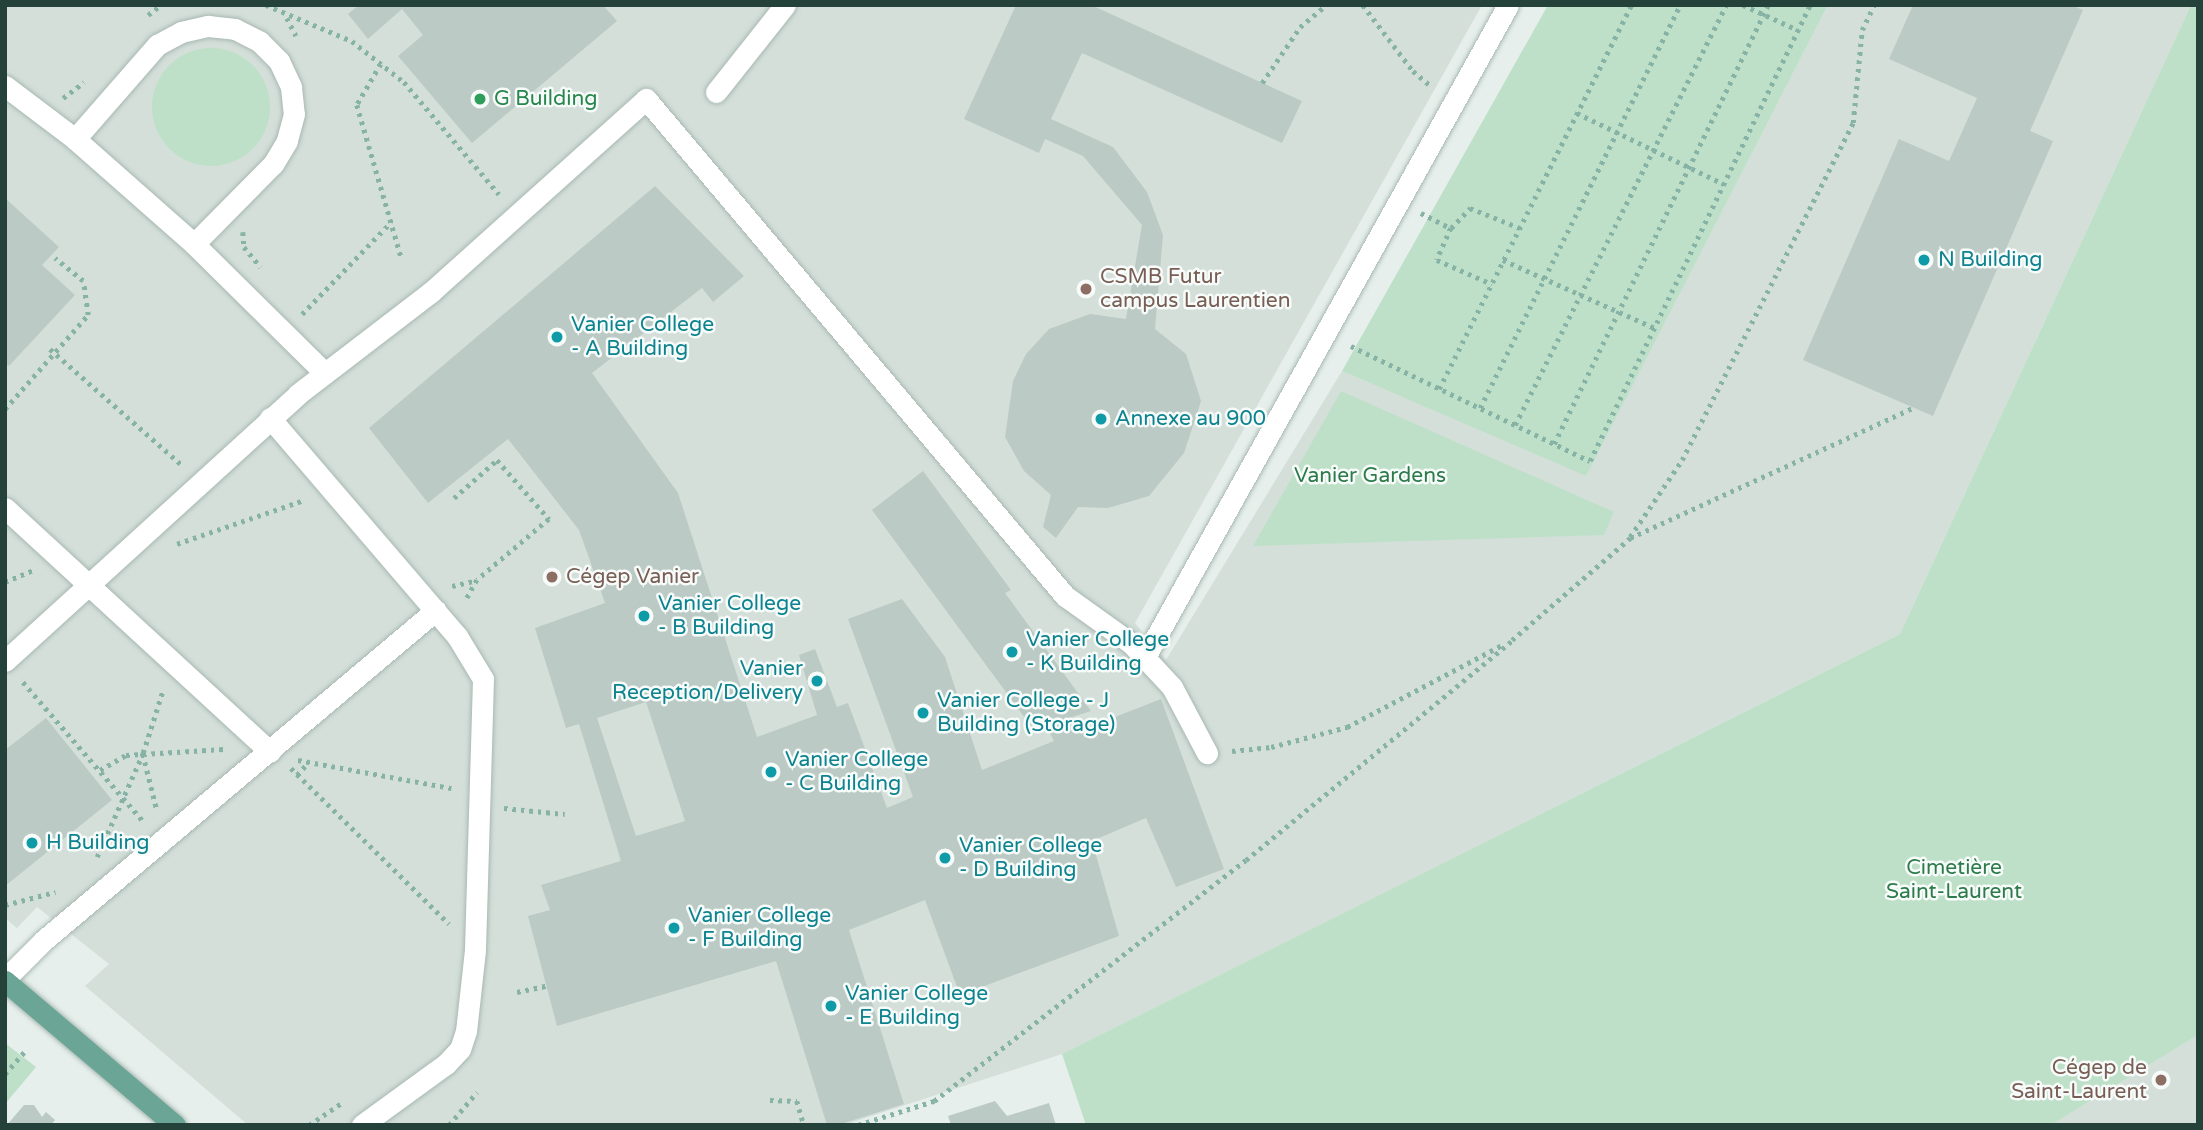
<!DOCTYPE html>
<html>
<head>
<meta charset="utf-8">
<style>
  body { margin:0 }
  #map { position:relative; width:2203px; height:1130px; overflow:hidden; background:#e6efeb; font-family:"Varela Round",sans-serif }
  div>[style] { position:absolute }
  .built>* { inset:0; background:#d4dfda }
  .green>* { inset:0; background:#bfe0c8 }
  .round { border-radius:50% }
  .building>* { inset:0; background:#bbcac4 }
  .path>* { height:4.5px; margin-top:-2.25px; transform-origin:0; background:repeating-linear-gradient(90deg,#86b3a5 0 3.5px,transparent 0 8.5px) }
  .roads { filter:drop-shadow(0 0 2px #a8b8b2) drop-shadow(0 0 2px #a8b8b2) }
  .minor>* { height:21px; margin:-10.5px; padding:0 10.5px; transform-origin:10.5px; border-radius:10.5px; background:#fff }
  .major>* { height:21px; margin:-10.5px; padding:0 10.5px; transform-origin:10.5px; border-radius:10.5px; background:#6aa596 }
  .dots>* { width:19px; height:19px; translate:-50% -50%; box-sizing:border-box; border:4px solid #f7fbf9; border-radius:50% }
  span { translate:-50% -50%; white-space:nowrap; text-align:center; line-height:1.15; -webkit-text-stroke:5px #f7fbf9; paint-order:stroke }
  .leisure-label { font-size:21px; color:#27864d }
  .left { translate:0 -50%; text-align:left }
  .culture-label { font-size:21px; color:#0d838f }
  .right { translate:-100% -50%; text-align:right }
  .education-label { font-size:21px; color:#785e54 }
  .park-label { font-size:21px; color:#2d7a4b }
  .frame { position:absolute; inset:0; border:7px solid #24423a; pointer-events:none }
</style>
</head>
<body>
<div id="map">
  <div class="built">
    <i style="clip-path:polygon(5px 5px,1482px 5px,1135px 623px,1166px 660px,1342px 371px,1586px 475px,1828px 5px,2191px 5px,1900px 634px,1062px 1054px,844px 1125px,248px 1125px,85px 986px,109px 964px,37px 907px,17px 928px,5px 918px)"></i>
    <i style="clip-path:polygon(2198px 1035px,2198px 1125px,2051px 1125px)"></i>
  </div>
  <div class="green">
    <i style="clip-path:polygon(1548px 5px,1828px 5px,1586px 476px,1342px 371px)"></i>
    <i style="clip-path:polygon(2191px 5px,2198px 5px,2198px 1035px,2051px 1125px,1086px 1125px,1062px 1054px,1900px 634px)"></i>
    <i class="round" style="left:152px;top:48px;width:118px;height:118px"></i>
    <i style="clip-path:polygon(1341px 391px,1614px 512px,1604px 535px,1253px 546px)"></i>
    <i style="clip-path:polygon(5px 1043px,36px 1067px,5px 1104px)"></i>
  </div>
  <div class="building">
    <i style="clip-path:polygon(359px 5px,603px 5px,617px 21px,472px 143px,398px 56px,423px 35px,402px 9px,368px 39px,348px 14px)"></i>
    <i style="clip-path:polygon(1016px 5px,1091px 5px,1302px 101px,1282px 143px,1082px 53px,1051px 119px,1113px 147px,1147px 192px,1163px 235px,1155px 329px,1186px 354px,1201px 401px,1184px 453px,1149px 496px,1108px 508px,1078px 507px,1056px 538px,1043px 527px,1051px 495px,1024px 471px,1005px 437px,1013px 381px,1026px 354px,1049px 329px,1090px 314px,1126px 319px,1142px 225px,1083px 156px,1045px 139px,1039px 153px,964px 119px)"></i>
    <i style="clip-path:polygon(1913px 5px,2071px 5px,2083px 10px,2030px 131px,2053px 141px,1933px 416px,1803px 360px,1899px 139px,1949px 161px,1977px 98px,1889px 59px)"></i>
    <i style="clip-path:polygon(evenodd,655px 186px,744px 276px,713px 302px,702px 288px,592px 373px,678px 493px,757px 737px,817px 715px,799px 655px,815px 649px,837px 707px,848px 703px,887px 808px,913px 797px,848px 619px,902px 599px,945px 657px,982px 770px,1054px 741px,1046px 726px,1033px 729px,872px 510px,923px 471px,1011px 590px,1005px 593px,1091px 711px,1072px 717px,1087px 728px,1161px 699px,1224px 869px,1176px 887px,1146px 818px,1092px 841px,1119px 936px,960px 995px,925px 900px,849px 930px,904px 1104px,838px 1125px,827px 1125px,776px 961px,557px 1026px,528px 916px,550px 910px,541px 885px,621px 861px,579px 724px,566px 728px,535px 628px,605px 603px,579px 530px,508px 439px,428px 503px,369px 428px,655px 186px,646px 702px,685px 821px,636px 836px,597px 718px,646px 702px)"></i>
    <i style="clip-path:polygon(5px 198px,59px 247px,42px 265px,75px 295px,9px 366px,5px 363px)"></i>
    <i style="clip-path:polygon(46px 718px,112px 800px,5px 886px,5px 750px)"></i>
    <i style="clip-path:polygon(995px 1101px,1007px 1116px,1049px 1103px,1056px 1125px,951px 1125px,948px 1116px)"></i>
    <i style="clip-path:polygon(24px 1105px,34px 1105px,42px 1117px,46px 1112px,55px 1120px,51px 1125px,7px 1125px)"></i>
  </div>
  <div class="path">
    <i style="left:266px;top:5px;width:93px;rotate:22.7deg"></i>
    <i style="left:352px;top:41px;width:66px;rotate:38.3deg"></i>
    <i style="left:404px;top:82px;width:147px;rotate:49.7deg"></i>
    <i style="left:1363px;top:5px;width:83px;rotate:52.9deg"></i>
    <i style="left:1413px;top:71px;width:25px;rotate:40deg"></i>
    <i style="left:1743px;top:5px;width:60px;rotate:24.4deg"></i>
    <i style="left:148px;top:15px;width:16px;rotate:-38deg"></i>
    <i style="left:287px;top:18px;width:20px;rotate:63deg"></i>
    <i style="left:381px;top:64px;width:48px;rotate:120.3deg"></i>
    <i style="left:357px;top:105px;width:157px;rotate:73.8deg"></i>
    <i style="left:1262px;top:83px;width:68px;rotate:-55.8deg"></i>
    <i style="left:1300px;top:27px;width:34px;rotate:-40deg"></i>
    <i style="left:63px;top:98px;width:26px;rotate:-37deg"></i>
    <i style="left:1577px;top:113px;width:163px;rotate:25.8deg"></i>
    <i style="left:1421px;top:213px;width:34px;rotate:27deg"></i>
    <i style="left:1451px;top:228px;width:35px;rotate:114deg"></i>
    <i style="left:1437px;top:260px;width:60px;rotate:23.6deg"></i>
    <i style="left:1451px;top:228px;width:28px;rotate:-46deg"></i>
    <i style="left:1470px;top:208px;width:54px;rotate:21.8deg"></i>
    <i style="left:243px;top:232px;width:15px;rotate:86deg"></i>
    <i style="left:244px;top:247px;width:26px;rotate:50deg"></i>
    <i style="left:1503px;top:260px;width:167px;rotate:24.1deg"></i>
    <i style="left:302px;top:314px;width:128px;rotate:-45.9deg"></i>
    <i style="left:1351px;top:346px;width:265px;rotate:25.7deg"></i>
    <i style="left:1590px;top:461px;width:506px;rotate:-64.24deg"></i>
    <i style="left:50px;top:349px;width:174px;rotate:41.3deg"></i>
    <i style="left:1439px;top:389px;width:429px;rotate:-63.4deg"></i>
    <i style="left:1480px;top:408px;width:450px;rotate:-63.6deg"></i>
    <i style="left:5px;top:409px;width:125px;rotate:-48.6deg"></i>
    <i style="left:88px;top:315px;width:34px;rotate:-98deg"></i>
    <i style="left:83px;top:281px;width:36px;rotate:-141deg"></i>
    <i style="left:1515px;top:425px;width:470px;rotate:-63.3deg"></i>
    <i style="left:1554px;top:444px;width:488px;rotate:-64deg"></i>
    <i style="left:454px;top:498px;width:57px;rotate:-41.5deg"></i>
    <i style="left:497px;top:460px;width:79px;rotate:48.6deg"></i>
    <i style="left:549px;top:519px;width:94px;rotate:139.7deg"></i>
    <i style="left:477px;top:580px;width:25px;rotate:119deg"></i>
    <i style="left:1630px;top:537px;width:93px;rotate:-56deg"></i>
    <i style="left:1682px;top:460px;width:378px;rotate:-63.1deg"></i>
    <i style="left:1853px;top:123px;width:93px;rotate:-84.5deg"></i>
    <i style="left:1862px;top:30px;width:28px;rotate:-64deg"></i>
    <i style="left:177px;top:544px;width:134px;rotate:-19.1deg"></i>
    <i style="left:5px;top:582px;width:30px;rotate:-23deg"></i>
    <i style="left:452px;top:586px;width:26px;rotate:-13deg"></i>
    <i style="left:1512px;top:640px;width:156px;rotate:-40.8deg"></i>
    <i style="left:1630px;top:538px;width:311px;rotate:-24.7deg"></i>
    <i style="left:23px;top:682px;width:184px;rotate:49.2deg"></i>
    <i style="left:1232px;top:751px;width:39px;rotate:-6deg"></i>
    <i style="left:1271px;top:747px;width:79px;rotate:-14.7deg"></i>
    <i style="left:1347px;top:727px;width:178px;rotate:-27.9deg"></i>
    <i style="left:143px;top:754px;width:58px;rotate:76deg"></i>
    <i style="left:298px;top:760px;width:156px;rotate:10.4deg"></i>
    <i style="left:291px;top:768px;width:222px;rotate:44.6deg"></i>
    <i style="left:100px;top:770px;width:30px;rotate:-30deg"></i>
    <i style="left:126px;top:755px;width:98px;rotate:-3.5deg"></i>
    <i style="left:297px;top:775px;width:15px;rotate:-48deg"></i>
    <i style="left:504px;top:808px;width:61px;rotate:5.6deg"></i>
    <i style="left:97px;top:857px;width:114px;rotate:-66.1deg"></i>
    <i style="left:143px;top:753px;width:66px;rotate:-72.4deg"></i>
    <i style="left:5px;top:905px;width:52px;rotate:-14.6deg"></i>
    <i style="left:517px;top:992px;width:30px;rotate:-12deg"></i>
    <i style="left:5px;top:1074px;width:29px;rotate:-49deg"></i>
    <i style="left:770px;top:1100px;width:27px;rotate:2deg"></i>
    <i style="left:797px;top:1101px;width:25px;rotate:74deg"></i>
    <i style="left:309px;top:1125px;width:41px;rotate:-34.1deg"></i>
    <i style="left:449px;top:1125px;width:43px;rotate:-49.7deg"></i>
    <i style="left:858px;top:1125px;width:80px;rotate:-17.5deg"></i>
    <i style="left:934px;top:1101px;width:394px;rotate:-37.7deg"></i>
    <i style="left:1246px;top:860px;width:346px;rotate:-39.5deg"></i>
  </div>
  <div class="roads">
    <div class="minor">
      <i style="left:5px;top:86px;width:88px;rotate:37.1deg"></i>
      <i style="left:75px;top:139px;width:159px;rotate:41.4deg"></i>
      <i style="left:194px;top:244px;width:184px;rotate:44.6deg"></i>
      <i style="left:716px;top:92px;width:111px;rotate:-51.6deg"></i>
      <i style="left:75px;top:139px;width:125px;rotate:-48.9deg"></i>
      <i style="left:157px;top:45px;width:27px;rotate:-28deg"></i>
      <i style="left:181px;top:32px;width:28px;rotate:-13deg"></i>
      <i style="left:208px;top:26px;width:27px;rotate:6deg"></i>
      <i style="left:235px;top:29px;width:28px;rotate:27deg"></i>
      <i style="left:260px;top:42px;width:27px;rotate:45deg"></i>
      <i style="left:279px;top:61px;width:29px;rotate:65deg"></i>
      <i style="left:291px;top:87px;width:27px;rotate:84deg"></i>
      <i style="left:294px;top:114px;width:28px;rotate:105deg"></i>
      <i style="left:287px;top:141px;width:27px;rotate:121deg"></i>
      <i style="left:273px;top:164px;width:112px;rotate:134.6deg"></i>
      <i style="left:270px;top:418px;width:287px;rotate:49.4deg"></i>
      <i style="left:457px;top:636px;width:50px;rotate:58.8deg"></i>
      <i style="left:483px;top:679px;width:271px;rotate:91.7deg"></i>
      <i style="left:475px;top:950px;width:81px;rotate:96.3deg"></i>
      <i style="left:466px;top:1031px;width:19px;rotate:108deg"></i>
      <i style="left:460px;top:1049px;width:21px;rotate:133deg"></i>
      <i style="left:446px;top:1064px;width:104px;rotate:144deg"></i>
      <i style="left:5px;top:508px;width:360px;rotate:42.6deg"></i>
      <i style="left:1145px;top:657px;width:746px;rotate:-60.89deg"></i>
      <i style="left:5px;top:661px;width:396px;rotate:-42.3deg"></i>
      <i style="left:298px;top:394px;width:168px;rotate:-37.5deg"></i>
      <i style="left:431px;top:292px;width:289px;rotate:-41.9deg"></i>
      <i style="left:646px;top:99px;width:650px;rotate:49.87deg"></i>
      <i style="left:1065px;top:596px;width:82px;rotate:35.6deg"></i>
      <i style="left:1132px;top:644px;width:59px;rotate:47.1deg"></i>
      <i style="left:1172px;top:687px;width:75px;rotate:62.1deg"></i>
      <i style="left:5px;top:979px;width:55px;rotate:-45deg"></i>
      <i style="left:44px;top:940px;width:512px;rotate:-40.09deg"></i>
    </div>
    <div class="major">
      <i style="left:5px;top:981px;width:223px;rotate:40.3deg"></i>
    </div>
  </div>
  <div class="dots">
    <i style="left:480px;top:99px;background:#2e9e5b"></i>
    <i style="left:1924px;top:260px;background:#0f9aa8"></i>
    <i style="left:1086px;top:289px;background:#8d6e63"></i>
    <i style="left:557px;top:337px;background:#0f9aa8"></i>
    <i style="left:1101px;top:419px;background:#0f9aa8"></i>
    <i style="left:552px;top:577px;background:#8d6e63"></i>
    <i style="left:644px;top:616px;background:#0f9aa8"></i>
    <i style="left:1012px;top:652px;background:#0f9aa8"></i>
    <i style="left:817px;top:681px;background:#0f9aa8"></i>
    <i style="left:923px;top:713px;background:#0f9aa8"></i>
    <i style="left:771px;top:772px;background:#0f9aa8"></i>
    <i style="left:32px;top:843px;background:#0f9aa8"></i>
    <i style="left:945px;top:858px;background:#0f9aa8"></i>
    <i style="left:674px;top:928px;background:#0f9aa8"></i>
    <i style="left:831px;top:1006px;background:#0f9aa8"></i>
    <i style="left:2161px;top:1080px;background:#8d6e63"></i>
  </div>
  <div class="leisure-label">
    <span class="left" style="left:494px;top:99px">G Building</span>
  </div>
  <div class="culture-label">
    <span class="left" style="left:1938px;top:260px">N Building</span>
    <span class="left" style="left:571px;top:337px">Vanier College<br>- A Building</span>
    <span class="left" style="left:1115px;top:419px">Annexe au 900</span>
    <span class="left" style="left:658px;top:616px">Vanier College<br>- B Building</span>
    <span class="left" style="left:1026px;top:652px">Vanier College<br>- K Building</span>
    <span class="right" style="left:803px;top:681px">Vanier<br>Reception/Delivery</span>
    <span class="left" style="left:937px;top:713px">Vanier College - J<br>Building (Storage)</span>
    <span class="left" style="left:785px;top:772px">Vanier College<br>- C Building</span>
    <span class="left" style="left:46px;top:843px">H Building</span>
    <span class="left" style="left:959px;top:858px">Vanier College<br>- D Building</span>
    <span class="left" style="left:688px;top:928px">Vanier College<br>- F Building</span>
    <span class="left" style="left:845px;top:1006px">Vanier College<br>- E Building</span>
  </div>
  <div class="education-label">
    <span class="left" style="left:1100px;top:289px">CSMB Futur<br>campus Laurentien</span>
    <span class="left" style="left:566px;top:577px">Cégep Vanier</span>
    <span class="right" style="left:2147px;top:1080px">Cégep de<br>Saint-Laurent</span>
  </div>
  <div class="park-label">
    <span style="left:1370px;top:476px">Vanier Gardens</span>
    <span style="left:1954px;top:880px">Cimetière<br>Saint-Laurent</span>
  </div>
  <div class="frame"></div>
</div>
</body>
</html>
